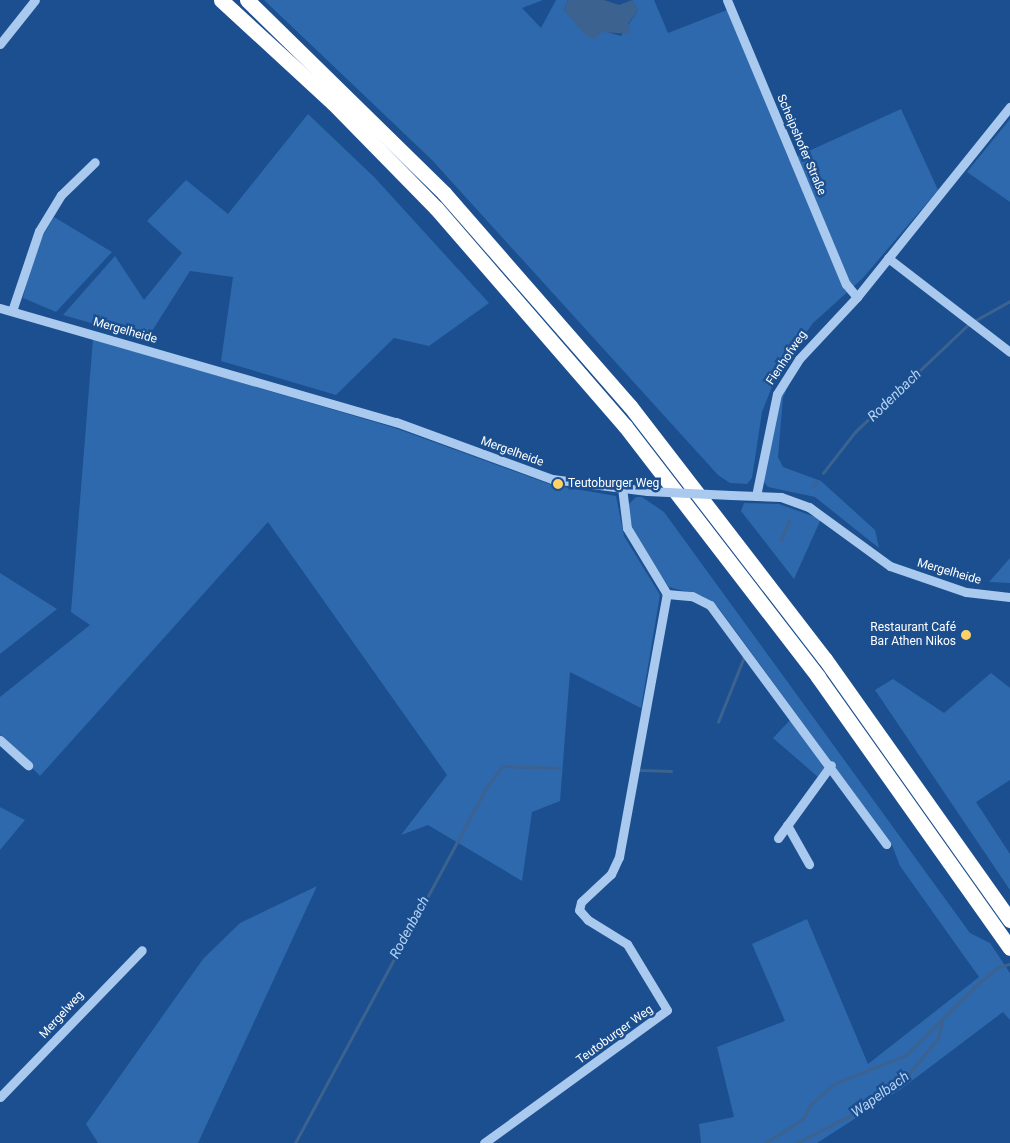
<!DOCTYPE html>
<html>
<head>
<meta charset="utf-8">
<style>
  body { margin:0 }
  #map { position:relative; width:1010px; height:1143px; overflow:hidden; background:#1b4f8f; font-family:Roboto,sans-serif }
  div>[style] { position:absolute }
  .green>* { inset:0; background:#2e69ad }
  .water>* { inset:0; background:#3c6290 }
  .stream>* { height:2.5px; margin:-1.25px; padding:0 1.25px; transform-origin:1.25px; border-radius:1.25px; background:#3c6290 }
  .minor>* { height:9px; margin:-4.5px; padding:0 4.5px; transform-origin:4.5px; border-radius:4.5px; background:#a9c9ee }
  .highway>* { height:15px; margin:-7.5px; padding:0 7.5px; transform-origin:7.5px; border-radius:7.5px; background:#fff }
  .minor-bridge>* { height:9px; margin:-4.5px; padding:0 4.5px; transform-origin:4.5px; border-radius:4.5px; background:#a9c9ee }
  .dots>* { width:14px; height:14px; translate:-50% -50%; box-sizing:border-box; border:2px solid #1b4f8f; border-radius:50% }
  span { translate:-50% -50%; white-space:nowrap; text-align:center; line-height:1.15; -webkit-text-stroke:5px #1b4f8f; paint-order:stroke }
  .street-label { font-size:12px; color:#fff }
  .poi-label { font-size:12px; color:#fff }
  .left { translate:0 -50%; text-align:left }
  .right { translate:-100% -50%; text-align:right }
  .water-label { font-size:14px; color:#b5d3f5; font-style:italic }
</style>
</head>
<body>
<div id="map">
  <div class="green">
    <i style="clip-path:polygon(264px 0,543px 0,522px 8px,541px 28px,556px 0,568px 0,564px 10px,576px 23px,621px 36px,638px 10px,632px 0,654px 0,668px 33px,727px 10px,789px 160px,901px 109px,938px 190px,862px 279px,813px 323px,778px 372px,762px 412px,752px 478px,747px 484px,730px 483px,718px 475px,432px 160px)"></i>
    <i style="clip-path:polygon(308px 114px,375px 178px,489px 303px,429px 346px,394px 338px,336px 395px,221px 361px,233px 277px,190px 271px,147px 339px,63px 315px,115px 256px,144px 300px,182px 253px,147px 221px,186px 180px,228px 214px)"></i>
    <i style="clip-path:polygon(1010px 119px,1010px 202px,967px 172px)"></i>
    <i style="clip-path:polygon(54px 217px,112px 252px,56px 312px,23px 298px,34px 250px)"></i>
    <i style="clip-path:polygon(93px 339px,395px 428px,552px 485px,616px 496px,624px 536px,660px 595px,641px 708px,570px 672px,560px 801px,532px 812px,522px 881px,428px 825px,401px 835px,447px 775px,268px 522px,40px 776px,0 735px,0 697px,90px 625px,71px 612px)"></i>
    <i style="clip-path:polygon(795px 370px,783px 398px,778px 457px,783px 467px,821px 481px,875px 530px,879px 548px,815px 497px,768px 487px,762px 480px,780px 395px)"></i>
    <i style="clip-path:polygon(636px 497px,642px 497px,664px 512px,970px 933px,990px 943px,1010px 973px,1010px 1020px,1003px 1012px,901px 1089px,817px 1143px,701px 1143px,699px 1124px,734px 1117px,717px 1047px,785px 1021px,752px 944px,807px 919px,868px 1064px,979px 977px,900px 866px,892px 845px,718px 607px,702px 596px,669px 587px,634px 536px,628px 505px)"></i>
    <i style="clip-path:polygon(744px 503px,779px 504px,821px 519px,794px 579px,741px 511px)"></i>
    <i style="clip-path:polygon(1010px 558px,1010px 583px,989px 582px)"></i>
    <i style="clip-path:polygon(0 573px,57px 609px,0 654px)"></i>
    <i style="clip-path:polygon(991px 673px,1010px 688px,1010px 780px,976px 802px,1010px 854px,1010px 890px,875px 690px,893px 679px,944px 713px)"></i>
    <i style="clip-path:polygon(792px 718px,825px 767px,818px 777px,773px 738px)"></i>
    <i style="clip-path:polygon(0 807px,25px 820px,0 850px)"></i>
    <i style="clip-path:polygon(317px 886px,198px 1143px,98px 1143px,86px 1124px,203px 959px,240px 923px)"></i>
  </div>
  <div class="water">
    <i style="clip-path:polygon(568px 0,604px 0,619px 5px,632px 0,638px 10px,628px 24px,630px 34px,602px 32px,594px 39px,586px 36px,564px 10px)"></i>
  </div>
  <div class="stream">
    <i style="left:976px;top:320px;width:39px;rotate:-29deg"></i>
    <i style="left:823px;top:473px;width:52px;rotate:-52deg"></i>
    <i style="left:855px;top:432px;width:157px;rotate:-43.5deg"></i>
    <i style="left:813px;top:486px;width:5px;rotate:-53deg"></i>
    <i style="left:781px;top:540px;width:21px;rotate:-67deg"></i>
    <i style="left:718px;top:722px;width:70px;rotate:-68.2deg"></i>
    <i style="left:640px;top:770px;width:31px;rotate:2deg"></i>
    <i style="left:295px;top:1143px;width:407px;rotate:-61.7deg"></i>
    <i style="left:488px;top:785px;width:24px;rotate:-52deg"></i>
    <i style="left:503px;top:766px;width:57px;rotate:2deg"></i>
    <i style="left:765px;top:1143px;width:45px;rotate:-32.3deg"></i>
    <i style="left:803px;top:1119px;width:17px;rotate:-62deg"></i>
    <i style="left:811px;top:1104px;width:30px;rotate:-41deg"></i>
    <i style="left:834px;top:1084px;width:78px;rotate:-21.9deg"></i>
    <i style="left:906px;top:1055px;width:101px;rotate:-44.6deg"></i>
    <i style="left:978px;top:984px;width:26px;rotate:-40deg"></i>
    <i style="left:998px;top:967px;width:12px;rotate:-14deg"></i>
    <i style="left:796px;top:1143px;width:71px;rotate:-26.9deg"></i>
    <i style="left:859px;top:1111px;width:56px;rotate:-34.8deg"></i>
    <i style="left:905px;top:1079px;width:53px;rotate:-51.2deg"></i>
    <i style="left:938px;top:1038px;width:16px;rotate:-76deg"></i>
  </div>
  <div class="minor">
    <i style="left:727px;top:0;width:308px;rotate:67.3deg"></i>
    <i style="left:846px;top:284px;width:17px;rotate:50deg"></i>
    <i style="left:0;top:44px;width:56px;rotate:-51.5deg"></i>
    <i style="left:888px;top:258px;width:154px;rotate:37.6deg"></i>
    <i style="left:0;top:308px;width:412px;rotate:16.1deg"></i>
    <i style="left:396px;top:422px;width:166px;rotate:20.1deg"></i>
    <i style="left:552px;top:479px;width:96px;rotate:7.2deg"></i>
    <i style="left:12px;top:311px;width:84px;rotate:-71.4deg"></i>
    <i style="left:39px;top:231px;width:42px;rotate:-58.6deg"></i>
    <i style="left:61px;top:195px;width:47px;rotate:-44.1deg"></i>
    <i style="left:731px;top:495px;width:50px;rotate:2.3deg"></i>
    <i style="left:781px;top:497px;width:30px;rotate:20deg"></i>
    <i style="left:809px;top:507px;width:100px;rotate:36.1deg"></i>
    <i style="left:890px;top:566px;width:80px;rotate:18.9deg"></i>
    <i style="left:966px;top:592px;width:44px;rotate:6.5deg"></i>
    <i style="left:756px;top:496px;width:104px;rotate:-78.4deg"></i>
    <i style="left:777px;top:394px;width:41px;rotate:-57.8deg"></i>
    <i style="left:799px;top:359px;width:85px;rotate:-46.9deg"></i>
    <i style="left:857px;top:297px;width:244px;rotate:-51.2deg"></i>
    <i style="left:667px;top:594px;width:25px;rotate:5deg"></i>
    <i style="left:692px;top:596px;width:20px;rotate:27deg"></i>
    <i style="left:710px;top:605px;width:297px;rotate:53.6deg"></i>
    <i style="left:0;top:740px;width:38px;rotate:42deg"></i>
    <i style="left:787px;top:825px;width:45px;rotate:60.6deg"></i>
    <i style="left:778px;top:838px;width:90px;rotate:-54deg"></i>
    <i style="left:0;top:1097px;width:204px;rotate:-46deg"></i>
    <i style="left:484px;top:1143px;width:226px;rotate:-36deg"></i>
    <i style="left:667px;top:1010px;width:77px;rotate:-121.2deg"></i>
    <i style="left:627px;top:944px;width:46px;rotate:-148.4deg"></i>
    <i style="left:588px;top:920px;width:13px;rotate:-132deg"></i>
    <i style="left:579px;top:910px;width:8px;rotate:-76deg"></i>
    <i style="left:581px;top:902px;width:41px;rotate:-43deg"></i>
    <i style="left:611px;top:874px;width:19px;rotate:-65deg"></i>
    <i style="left:619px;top:857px;width:267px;rotate:-79.7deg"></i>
    <i style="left:667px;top:594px;width:77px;rotate:-121.2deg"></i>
    <i style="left:627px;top:528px;width:38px;rotate:-97deg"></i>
  </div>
  <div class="highway">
    <i style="left:221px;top:0;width:152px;rotate:42.6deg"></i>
    <i style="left:333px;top:103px;width:147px;rotate:45.6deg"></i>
    <i style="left:436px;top:208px;width:289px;rotate:49.1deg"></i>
    <i style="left:625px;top:426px;width:317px;rotate:52.4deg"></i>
    <i style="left:818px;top:677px;width:332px;rotate:54.7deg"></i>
    <i style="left:247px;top:0;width:276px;rotate:44.4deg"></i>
    <i style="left:444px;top:193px;width:283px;rotate:48.9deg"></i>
    <i style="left:630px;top:406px;width:319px;rotate:52.4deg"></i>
    <i style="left:825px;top:659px;width:320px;rotate:54.7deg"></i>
  </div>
  <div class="minor-bridge">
    <i style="left:647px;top:491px;width:84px;rotate:2.7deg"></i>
  </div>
  <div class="dots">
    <i style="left:558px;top:484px;background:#ffd166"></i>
    <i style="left:966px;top:635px;background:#ffd166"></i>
  </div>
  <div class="street-label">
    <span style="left:801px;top:145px;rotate:67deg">Scheipshofer Straße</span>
    <span style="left:125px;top:331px;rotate:16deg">Mergelheide</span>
    <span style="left:787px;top:358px;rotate:-56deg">Fienhofweg</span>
    <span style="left:512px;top:452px;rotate:20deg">Mergelheide</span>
    <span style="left:949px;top:572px;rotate:16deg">Mergelheide</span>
    <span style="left:62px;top:1015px;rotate:-48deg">Mergelweg</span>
    <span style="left:615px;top:1035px;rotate:-36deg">Teutoburger Weg</span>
  </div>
  <div class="poi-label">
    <span class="left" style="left:568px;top:484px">Teutoburger Weg</span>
    <span class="right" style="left:956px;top:635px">Restaurant Café<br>Bar Athen Nikos</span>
  </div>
  <div class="water-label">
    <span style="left:894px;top:395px;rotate:-44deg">Rodenbach</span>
    <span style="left:409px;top:927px;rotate:-62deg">Rodenbach</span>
    <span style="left:880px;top:1094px;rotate:-36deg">Wapelbach</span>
  </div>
</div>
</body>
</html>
